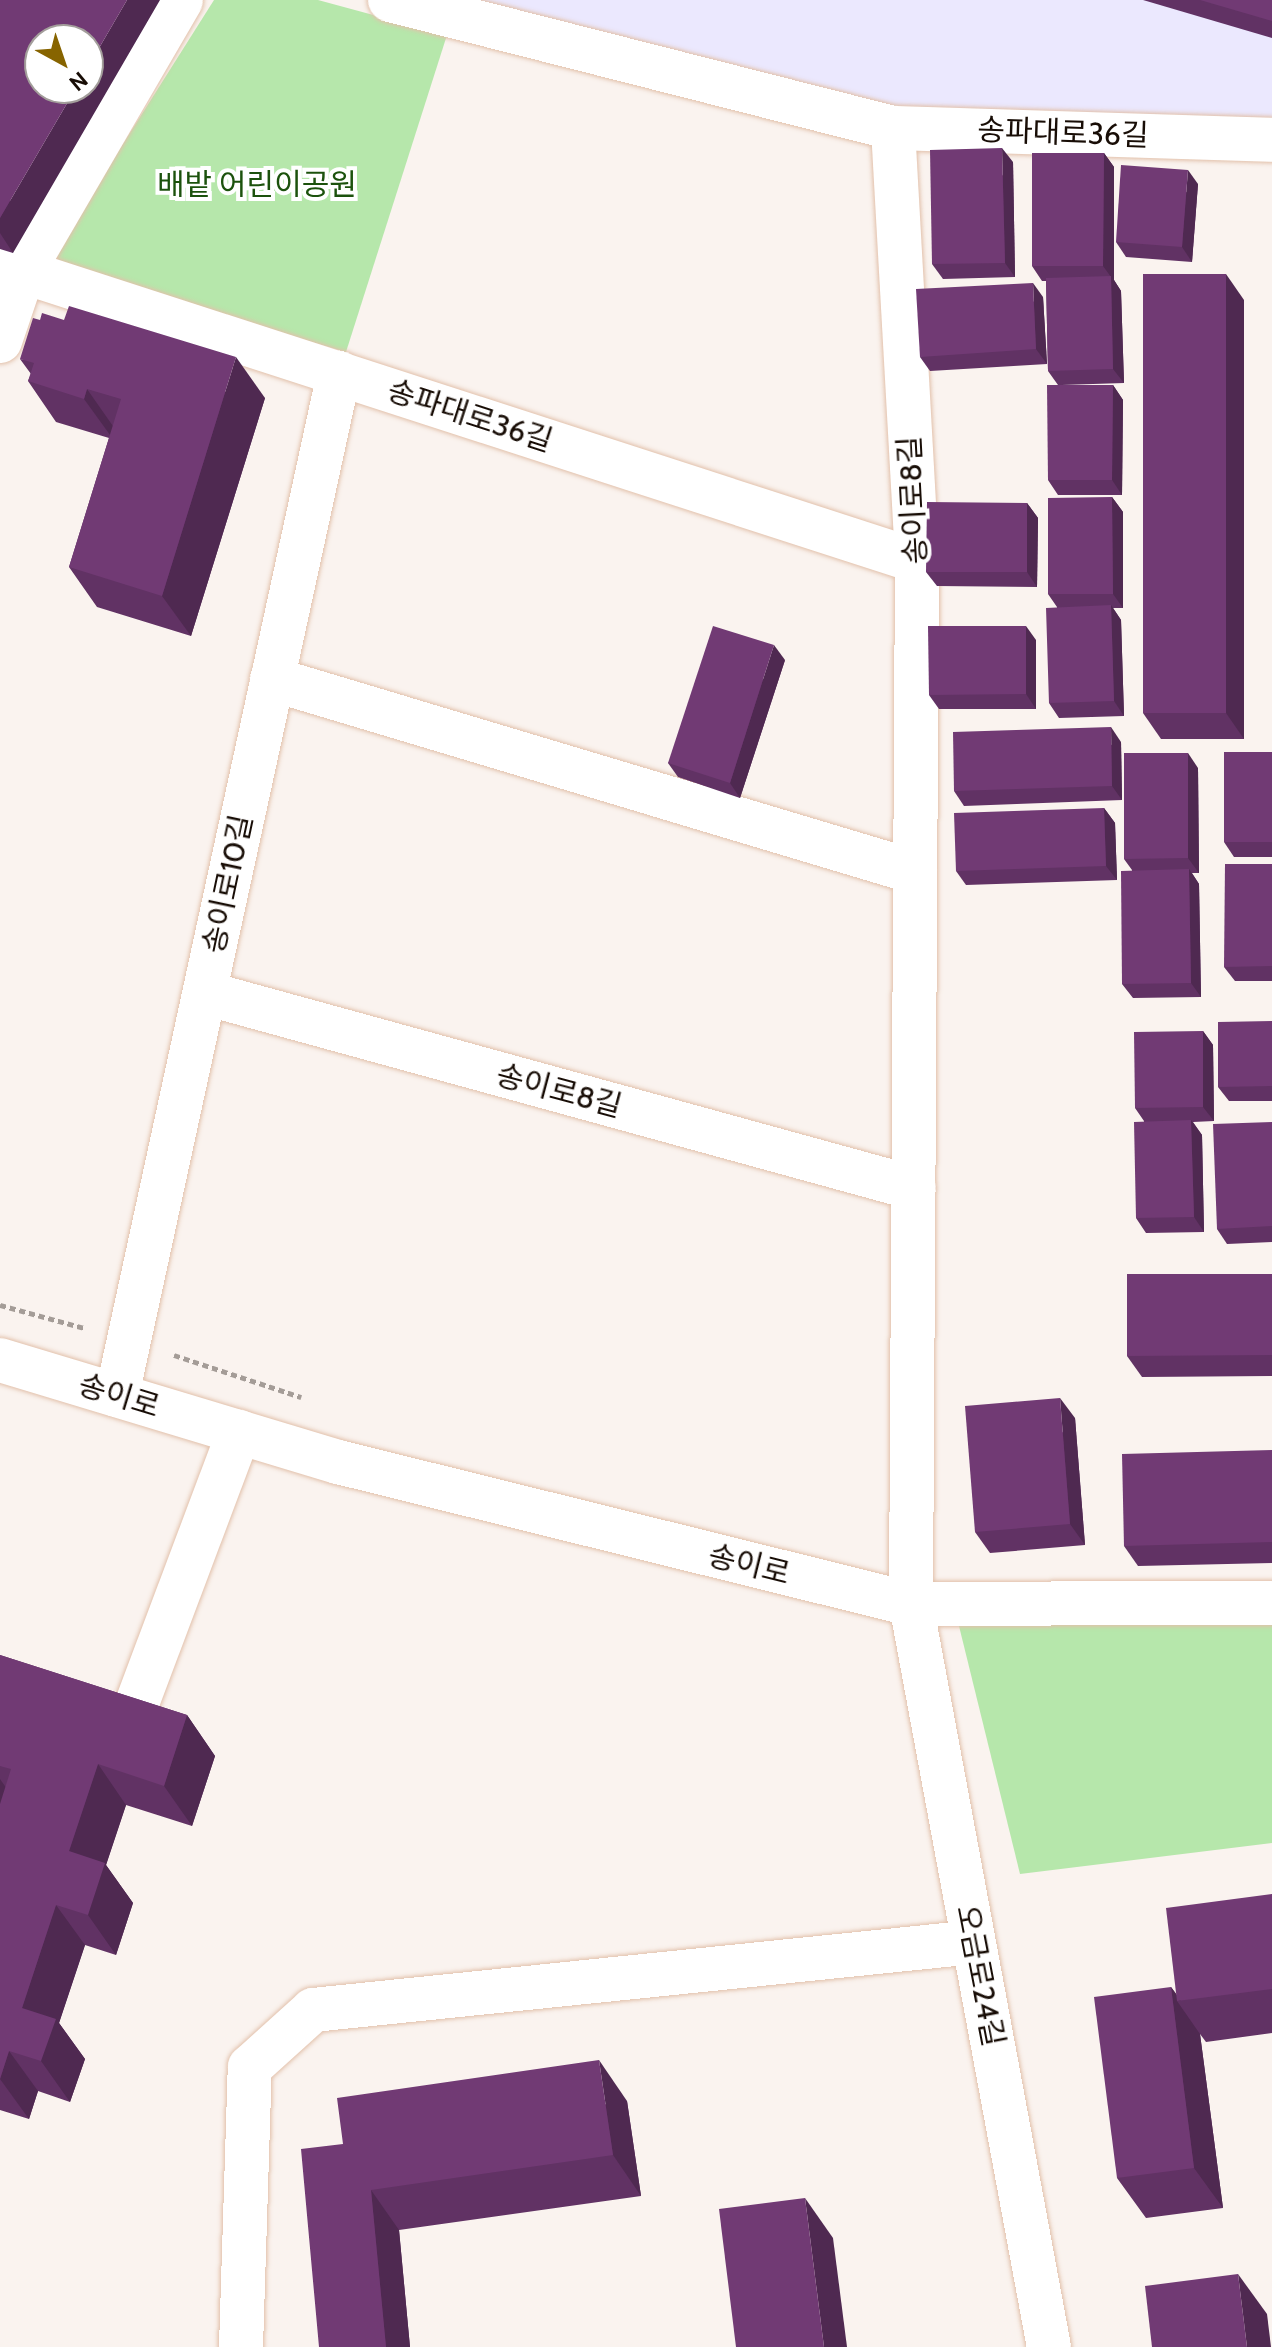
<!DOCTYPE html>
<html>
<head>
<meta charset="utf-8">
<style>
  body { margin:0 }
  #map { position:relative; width:1272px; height:2347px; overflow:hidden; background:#faf3ef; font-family:Cabin,"Noto Sans KR",sans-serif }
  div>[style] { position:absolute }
  .education>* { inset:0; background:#ebe8fe }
  .green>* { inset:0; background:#b6e7ab }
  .path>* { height:5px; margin-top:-2.5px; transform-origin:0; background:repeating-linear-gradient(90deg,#a49c97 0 6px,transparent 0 10px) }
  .roads { filter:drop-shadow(0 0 2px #e2c1ab) drop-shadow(0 0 2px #e2c1ab) }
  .minor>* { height:44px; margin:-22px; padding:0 22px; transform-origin:22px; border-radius:22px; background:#fff }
  .wall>* { inset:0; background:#613264 }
  .shaded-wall>* { inset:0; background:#4f2951 }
  .building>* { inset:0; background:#713a74 }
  span { translate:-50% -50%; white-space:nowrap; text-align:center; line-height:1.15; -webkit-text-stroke:8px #fff; paint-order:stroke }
  .street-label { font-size:30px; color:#180d06 }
  .park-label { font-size:30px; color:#1c520d }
  .north { position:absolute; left:24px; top:24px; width:80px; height:80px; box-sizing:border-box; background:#fff; border:2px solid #a39e9b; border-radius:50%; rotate:140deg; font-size:22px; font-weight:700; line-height:32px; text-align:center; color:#180d06 }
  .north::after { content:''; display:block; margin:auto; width:28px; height:36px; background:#876400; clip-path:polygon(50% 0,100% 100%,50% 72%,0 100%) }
</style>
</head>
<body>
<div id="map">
  <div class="education">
    <i style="clip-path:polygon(463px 0,1272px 0,1272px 126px,894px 113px)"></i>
  </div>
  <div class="green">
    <i style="clip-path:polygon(214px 0,318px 0,447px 35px,346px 352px,47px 264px)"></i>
    <i style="clip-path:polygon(1272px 1622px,1272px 1843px,1020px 1874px,959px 1626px)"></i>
  </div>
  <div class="path">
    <i style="left:0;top:1305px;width:87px;rotate:15.3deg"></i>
    <i style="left:174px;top:1355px;width:134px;rotate:18.3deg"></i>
  </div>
  <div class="roads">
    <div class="minor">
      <i style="left:390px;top:0;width:519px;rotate:14.28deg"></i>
      <i style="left:893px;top:128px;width:379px;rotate:1.8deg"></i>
      <i style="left:893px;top:128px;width:434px;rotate:86.8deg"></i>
      <i style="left:917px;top:561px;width:1043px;rotate:90.33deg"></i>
      <i style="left:911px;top:1604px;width:756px;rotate:79.48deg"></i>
      <i style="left:0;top:264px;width:964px;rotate:17.95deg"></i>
      <i style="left:0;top:341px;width:75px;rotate:-71.3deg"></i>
      <i style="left:24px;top:270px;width:312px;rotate:-59.8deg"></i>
      <i style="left:272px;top:679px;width:671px;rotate:16.71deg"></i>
      <i style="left:205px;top:993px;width:735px;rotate:15.38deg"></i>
      <i style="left:0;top:1360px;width:353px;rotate:16.8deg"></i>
      <i style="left:338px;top:1462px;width:590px;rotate:13.92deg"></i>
      <i style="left:911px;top:1604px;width:361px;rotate:-0.2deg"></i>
      <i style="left:117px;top:1395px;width:1046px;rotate:-77.74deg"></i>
      <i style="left:136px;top:1706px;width:293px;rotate:-69.4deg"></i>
      <i style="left:241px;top:2347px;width:280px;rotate:-88.2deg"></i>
      <i style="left:250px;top:2067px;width:85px;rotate:-42.1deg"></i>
      <i style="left:313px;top:2010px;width:664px;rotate:-5.87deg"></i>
    </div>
  </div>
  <div class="wall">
    <i style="clip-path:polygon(0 0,13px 253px,0 249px)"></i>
    <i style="clip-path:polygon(1143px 0,1272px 0,1272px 38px)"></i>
    <i style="clip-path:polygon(1104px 153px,1114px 167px,1114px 280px,1121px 291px,1124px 383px,1062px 385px,1113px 385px,1123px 400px,1122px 495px,1058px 495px,1048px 480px,1058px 385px,1048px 371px,1046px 281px,1042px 281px,1032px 266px)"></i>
    <i style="clip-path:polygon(1013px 162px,1015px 277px,943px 279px,932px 264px)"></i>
    <i style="clip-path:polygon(1198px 184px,1192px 262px,1126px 257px,1116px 242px)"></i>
    <i style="clip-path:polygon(1043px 297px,1047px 364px,930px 371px,920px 357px)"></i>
    <i style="clip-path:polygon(1244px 300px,1244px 739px,1161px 739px,1143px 713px)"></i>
    <i style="clip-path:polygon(20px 359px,265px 398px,191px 636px,97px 607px,69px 567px,109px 438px,56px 422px,28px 381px,31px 374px)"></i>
    <i style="clip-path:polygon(1112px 497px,1123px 512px,1123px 608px,1113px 608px,1121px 620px,1124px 716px,1059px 718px,1049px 703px,1057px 607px,1048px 594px)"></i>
    <i style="clip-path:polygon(1027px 503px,1038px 518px,1037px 587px,937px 586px,926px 572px)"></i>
    <i style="clip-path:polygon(1036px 640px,1036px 709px,939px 709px,929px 695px)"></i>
    <i style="clip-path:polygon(785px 660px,740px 798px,678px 777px,668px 763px)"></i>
    <i style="clip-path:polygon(1121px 742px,1122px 800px,964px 806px,954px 791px)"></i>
    <i style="clip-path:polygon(1272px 752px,1272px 857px,1234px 857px,1224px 842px)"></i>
    <i style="clip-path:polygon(1198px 768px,1199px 873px,1192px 873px,1199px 884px,1201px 997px,1133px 998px,1122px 984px,1132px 870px,1124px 859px)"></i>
    <i style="clip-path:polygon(1104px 808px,1115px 823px,1117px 880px,966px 885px,956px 871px)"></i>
    <i style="clip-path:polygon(1272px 864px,1272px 981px,1235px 981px,1224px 967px)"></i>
    <i style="clip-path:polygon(1272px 1021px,1272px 1101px,1229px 1101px,1218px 1087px)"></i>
    <i style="clip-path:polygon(1203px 1031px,1213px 1045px,1214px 1121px,1193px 1122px,1202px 1135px,1204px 1232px,1146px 1233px,1136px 1218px,1144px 1121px,1135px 1108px)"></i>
    <i style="clip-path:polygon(1272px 1122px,1272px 1242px,1227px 1244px,1217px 1229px)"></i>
    <i style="clip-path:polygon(1272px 1274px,1272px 1376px,1142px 1377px,1127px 1356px)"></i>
    <i style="clip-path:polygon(1075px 1418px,1085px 1545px,990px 1553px,975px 1532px)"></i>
    <i style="clip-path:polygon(1272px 1450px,1272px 1563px,1138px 1566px,1124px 1546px)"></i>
    <i style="clip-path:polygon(0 1655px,187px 1715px,215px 1756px,192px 1826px,126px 1805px,106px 1865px,133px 1903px,116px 1955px,85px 1945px,59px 2023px,85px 2059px,70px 2102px,38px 2091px,29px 2119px,0 2110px)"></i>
    <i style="clip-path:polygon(1272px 1894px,1272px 2033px,1206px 2042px,1200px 2034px,1223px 2208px,1146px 2218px,1117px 2178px,1171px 1987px,1177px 1995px)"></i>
    <i style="clip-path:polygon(627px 2101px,641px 2196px,399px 2230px,410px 2347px,319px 2347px,343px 2144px)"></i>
  </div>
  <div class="shaded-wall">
    <i style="clip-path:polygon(127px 0,160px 0,13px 253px,0 233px,0 218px,76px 88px,88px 88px,88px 67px)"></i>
    <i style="clip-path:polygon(1002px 148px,1013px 162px,1015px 277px,1005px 263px)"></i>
    <i style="clip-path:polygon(1104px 153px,1114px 167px,1114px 280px,1121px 291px,1124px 383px,1113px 369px,1111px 277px,1103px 266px)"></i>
    <i style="clip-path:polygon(1188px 170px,1198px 184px,1192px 262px,1182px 247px)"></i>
    <i style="clip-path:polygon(1226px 274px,1244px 300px,1244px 739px,1226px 713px)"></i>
    <i style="clip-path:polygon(1033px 283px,1043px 297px,1047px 364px,1036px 349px)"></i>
    <i style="clip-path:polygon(236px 357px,265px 398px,191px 636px,162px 596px)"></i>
    <i style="clip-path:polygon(1113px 385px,1123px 400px,1122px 495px,1112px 480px)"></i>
    <i style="clip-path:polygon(87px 389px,115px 429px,113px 439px,84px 399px)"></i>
    <i style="clip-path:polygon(1112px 497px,1123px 512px,1123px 608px,1113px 594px)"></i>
    <i style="clip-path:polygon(1027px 503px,1038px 518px,1037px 587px,1027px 572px)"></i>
    <i style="clip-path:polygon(1111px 605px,1121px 620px,1124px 716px,1114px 701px)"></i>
    <i style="clip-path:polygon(1026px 626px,1036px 640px,1036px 709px,1026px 694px)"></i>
    <i style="clip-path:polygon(774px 645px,785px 660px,740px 798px,730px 783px)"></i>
    <i style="clip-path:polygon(1111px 727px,1121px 742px,1122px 800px,1112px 786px)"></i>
    <i style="clip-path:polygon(1188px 753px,1198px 768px,1199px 873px,1188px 858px)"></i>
    <i style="clip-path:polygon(1104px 808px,1115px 823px,1117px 880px,1106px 866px)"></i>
    <i style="clip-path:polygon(1189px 869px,1199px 884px,1201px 997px,1191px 983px)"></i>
    <i style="clip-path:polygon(1203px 1031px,1213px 1045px,1214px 1121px,1203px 1107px)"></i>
    <i style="clip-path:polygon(1191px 1120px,1202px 1135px,1204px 1232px,1194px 1217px)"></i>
    <i style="clip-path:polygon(1060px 1398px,1075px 1418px,1085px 1545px,1070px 1524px)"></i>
    <i style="clip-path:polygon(187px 1715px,215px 1756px,192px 1826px,164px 1786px)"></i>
    <i style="clip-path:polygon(98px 1764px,126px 1805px,106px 1865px,133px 1903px,116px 1955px,88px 1915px,69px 1851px)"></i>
    <i style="clip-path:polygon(0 1779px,16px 1802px,0 1810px)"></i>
    <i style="clip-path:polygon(56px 1905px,85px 1945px,59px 2023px,85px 2059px,70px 2102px,41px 2061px,22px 2008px)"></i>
    <i style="clip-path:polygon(1171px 1987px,1181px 2001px,1177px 2001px,1200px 2034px,1223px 2208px,1194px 2168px)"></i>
    <i style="clip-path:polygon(9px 2051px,38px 2091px,29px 2119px,0 2079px)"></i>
    <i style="clip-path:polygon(599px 2060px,627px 2101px,641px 2196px,613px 2155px)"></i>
    <i style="clip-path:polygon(371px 2190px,399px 2230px,410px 2347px,386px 2347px)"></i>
    <i style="clip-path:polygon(805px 2198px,833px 2238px,847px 2347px,824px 2347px)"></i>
    <i style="clip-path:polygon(1238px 2274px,1267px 2314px,1271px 2347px,1247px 2347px)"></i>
  </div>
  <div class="building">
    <i style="clip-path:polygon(0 0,127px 0,88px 67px,88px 40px,40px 40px,40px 88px,76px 88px,0 218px)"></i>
    <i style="clip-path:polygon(1200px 0,1272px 0,1272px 21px)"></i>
    <i style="clip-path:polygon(1002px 148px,1005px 263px,932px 264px,930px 150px)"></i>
    <i style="clip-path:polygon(1032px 153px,1104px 153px,1103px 266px,1032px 266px)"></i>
    <i style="clip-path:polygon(1121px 165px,1188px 170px,1182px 247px,1116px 242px)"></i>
    <i style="clip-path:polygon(1143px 274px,1226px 274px,1226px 713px,1143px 713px)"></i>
    <i style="clip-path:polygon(1111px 276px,1113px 369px,1048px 371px,1046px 278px)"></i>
    <i style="clip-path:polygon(1033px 283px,1036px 349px,920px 357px,916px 289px)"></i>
    <i style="clip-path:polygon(69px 306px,236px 357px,162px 596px,69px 567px,121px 399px,87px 389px,84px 399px,28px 381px,34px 363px,20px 359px,33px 318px,40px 320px,42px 313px,64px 320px)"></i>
    <i style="clip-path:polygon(1047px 385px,1113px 385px,1112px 480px,1048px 480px)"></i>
    <i style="clip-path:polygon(1112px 497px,1113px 594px,1048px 594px,1048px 498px)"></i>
    <i style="clip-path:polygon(927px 502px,1027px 503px,1027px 572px,926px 572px)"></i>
    <i style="clip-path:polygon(1111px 605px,1114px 701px,1049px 703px,1046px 608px)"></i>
    <i style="clip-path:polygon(713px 626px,774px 645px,730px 783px,668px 763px)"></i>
    <i style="clip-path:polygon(928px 626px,1026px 626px,1026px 694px,929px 695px)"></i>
    <i style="clip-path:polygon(1111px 727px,1112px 786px,954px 791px,953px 732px)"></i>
    <i style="clip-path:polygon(1224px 752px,1272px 752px,1272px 842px,1224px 842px)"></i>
    <i style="clip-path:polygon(1124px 753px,1188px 753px,1188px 858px,1124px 859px)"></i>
    <i style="clip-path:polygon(1104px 808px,1106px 866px,956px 871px,954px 813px)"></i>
    <i style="clip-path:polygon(1225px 864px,1272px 864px,1272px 966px,1224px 967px)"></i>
    <i style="clip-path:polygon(1189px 869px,1191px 983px,1122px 984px,1121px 871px)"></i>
    <i style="clip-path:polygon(1272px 1021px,1272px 1086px,1218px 1087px,1218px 1022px)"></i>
    <i style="clip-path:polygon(1203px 1031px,1203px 1107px,1135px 1108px,1134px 1032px)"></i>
    <i style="clip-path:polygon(1191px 1120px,1194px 1217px,1136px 1218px,1134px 1122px)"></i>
    <i style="clip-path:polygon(1272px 1122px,1272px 1226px,1217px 1229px,1213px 1124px)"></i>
    <i style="clip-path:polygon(1127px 1274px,1272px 1274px,1272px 1355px,1127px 1356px)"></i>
    <i style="clip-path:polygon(1060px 1398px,1070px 1524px,975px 1532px,965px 1406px)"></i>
    <i style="clip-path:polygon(1272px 1450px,1272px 1542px,1124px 1546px,1122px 1454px)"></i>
    <i style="clip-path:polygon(0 1655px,187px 1715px,164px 1786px,98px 1764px,69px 1851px,105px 1863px,88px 1915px,56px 1905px,22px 2008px,56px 2019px,41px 2061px,9px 2051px,0 2079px,0 1804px,11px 1769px,0 1766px)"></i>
    <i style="clip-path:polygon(1272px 1894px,1272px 1989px,1177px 2001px,1166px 1908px)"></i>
    <i style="clip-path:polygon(1171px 1987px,1194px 2168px,1117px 2178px,1094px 1997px)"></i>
    <i style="clip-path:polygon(599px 2060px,613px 2155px,371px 2190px,386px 2347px,319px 2347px,301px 2149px,343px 2144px,337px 2098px)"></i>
    <i style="clip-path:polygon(805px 2198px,824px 2347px,736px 2347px,719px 2209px)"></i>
    <i style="clip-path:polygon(1238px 2274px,1247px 2347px,1152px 2347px,1145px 2286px)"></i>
  </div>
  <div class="street-label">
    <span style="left:1063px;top:133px;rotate:2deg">송파대로36길</span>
    <span style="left:470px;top:416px;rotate:18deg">송파대로36길</span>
    <span style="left:913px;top:500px;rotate:-93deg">송이로8길</span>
    <span style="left:228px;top:884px;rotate:-78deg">송이로10길</span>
    <span style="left:559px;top:1091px;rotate:15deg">송이로8길</span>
    <span style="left:119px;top:1396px;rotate:17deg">송이로</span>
    <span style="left:749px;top:1565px;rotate:14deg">송이로</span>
    <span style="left:980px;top:1976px;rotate:79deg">오금로24길</span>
  </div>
  <div class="park-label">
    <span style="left:257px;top:185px">배밭 어린이공원</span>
  </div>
  <div class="north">N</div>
</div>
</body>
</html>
